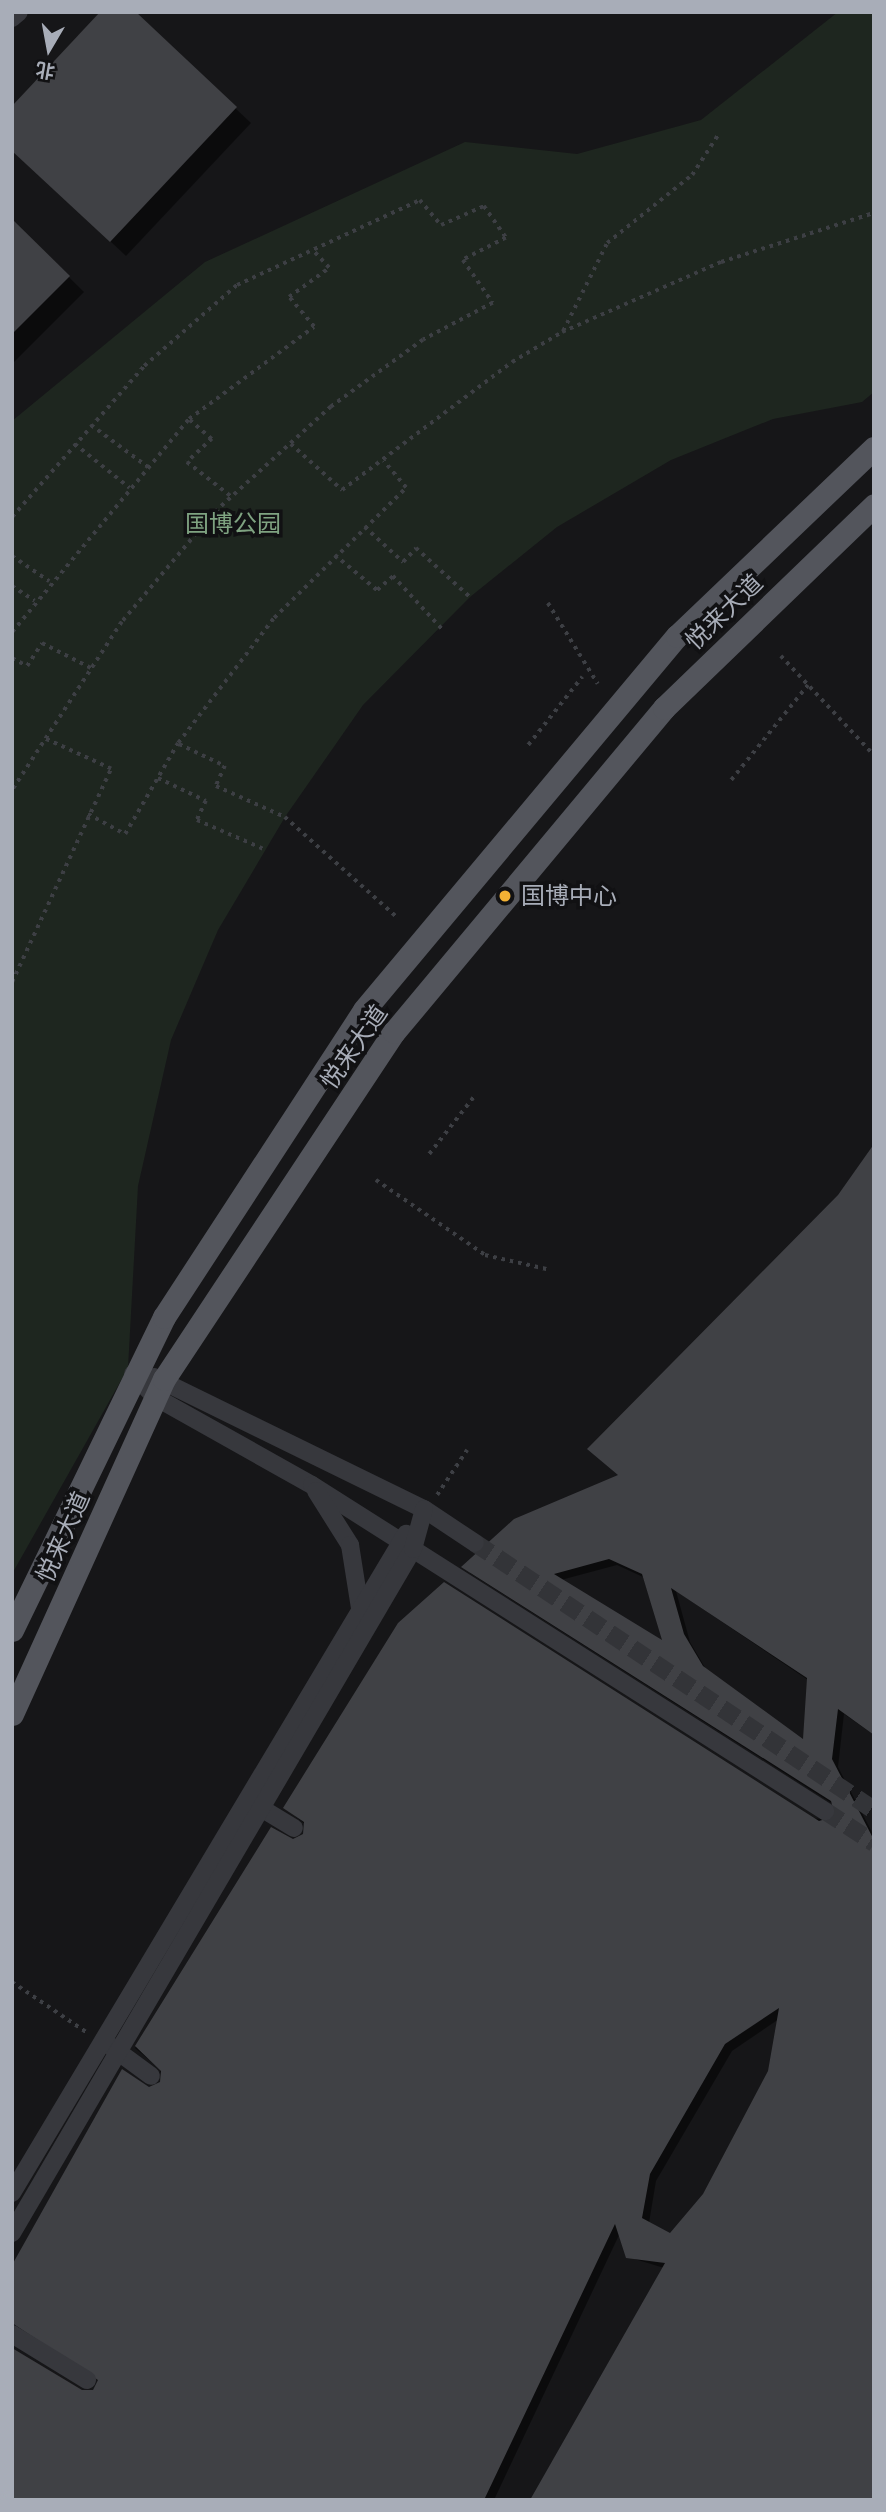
<!DOCTYPE html>
<html>
<head>
<meta charset="utf-8">
<style>
  body { margin:0 }
  #map { position:relative; width:886px; height:2512px; overflow:hidden; background:#161618; font-family:Inter,"Noto Sans SC",sans-serif }
  div>[style] { position:absolute }
  .green>* { inset:0; background:#1e261f }
  .shadow>* { inset:0; background:#0007 }
  .building>* { inset:0; background:#404145 }
  .minor-tunnel>* { height:18px; margin-top:-9px; transform-origin:0; background:repeating-linear-gradient(90deg,#333438 0 18px,transparent 0 27px) }
  .path>* { height:3.5px; margin-top:-1.75px; transform-origin:0; background:repeating-linear-gradient(90deg,#3d3f44 0 3.5px,transparent 0 8.5px) }
  .minor>* { height:18px; margin:-9px; padding:0 9px; transform-origin:9px; border-radius:9px; background:#37383d }
  .major>* { height:23px; margin:-11.5px; padding:0 11.5px; transform-origin:11.5px; border-radius:11.5px; background:#53555c }
  .dots>* { width:19px; height:19px; translate:-50% -50%; box-sizing:border-box; border:4px solid #111113; border-radius:50% }
  span { translate:-50% -50%; white-space:nowrap; text-align:center; line-height:1.15; -webkit-text-stroke:7px #111113; paint-order:stroke }
  .park-label { font-size:24px; color:#7fa381 }
  .street-label { font-size:24px; color:#a8adb8 }
  .poi-label { font-size:24px; color:#a8adb8 }
  .left { translate:0 -50%; text-align:left }
  .frame { position:absolute; inset:0; border:14px solid #a8adb8; pointer-events:none }
  .north { position:absolute; left:14px; top:14px; width:70px; height:70px; -webkit-text-stroke:5px #111113; paint-order:stroke; rotate:190deg; font-size:19px; font-weight:700; line-height:28px; text-align:center; color:#a8adb8 }
  .north::after { content:''; display:block; margin:auto; width:24px; height:32px; background:#a8adb8; clip-path:polygon(50% 0,100% 100%,50% 72%,0 100%) }
</style>
</head>
<body>
<div id="map">
  <div class="green">
    <i style="clip-path:polygon(838px 12px,874px 12px,874px 392px,862px 402px,773px 419px,671px 460px,557px 527px,470px 597px,363px 705px,285px 817px,218px 930px,171px 1040px,138px 1186px,128px 1368px,12px 1574px,12px 421px,205px 262px,465px 142px,577px 154px,701px 120px)"></i>
  </div>
  <div class="shadow">
    <i style="clip-path:polygon(133px 12px,251px 123px,126px 256px,12px 149px)"></i>
    <i style="clip-path:polygon(12px 221px,84px 292px,12px 364px)"></i>
    <i style="clip-path:polygon(evenodd,840px 1196px,874px 1735px,844px 1714px,838px 1767px,874px 1836px,874px 2500px,664px 2268px,628px 2257px,620px 2233px,494px 2500px,12px 2500px,81px 2391px,93px 2392px,100px 2381px,26px 2330px,12px 2334px,12px 2272px,149px 2089px,162px 2083px,160px 2069px,135px 2048px,293px 1841px,305px 1836px,305px 1824px,285px 1808px,836px 1819px,833px 1804px,470px 1573px,620px 1476px,840px 1196px,617px 1565px,643px 1577px,665px 1645px,561px 1580px,617px 1565px,840px 1196px,676px 1591px,808px 1680px,804px 1742px,707px 1671px,690px 1642px,676px 1591px,840px 1196px,779px 2019px,770px 2072px,704px 2195px,671px 2236px,649px 2223px,656px 2181px,732px 2051px,779px 2019px)"></i>
  </div>
  <div class="building">
    <i style="clip-path:polygon(100px 12px,136px 12px,237px 107px,110px 242px,12px 151px,12px 106px)"></i>
    <i style="clip-path:polygon(12px 219px,70px 276px,12px 334px)"></i>
    <i style="clip-path:polygon(evenodd,874px 1144px,874px 1735px,838px 1709px,832px 1759px,874px 1840px,874px 2500px,530px 2500px,665px 2263px,626px 2258px,615px 2224px,484px 2500px,12px 2500px,12px 2348px,82px 2390px,93px 2390px,98px 2380px,12px 2323px,12px 2265px,122px 2069px,149px 2087px,160px 2082px,161px 2071px,135px 2046px,271px 1827px,293px 1839px,303px 1834px,304px 1822px,283px 1808px,398px 1623px,444px 1582px,819px 1821px,835px 1816px,831px 1801px,461px 1567px,514px 1519px,618px 1475px,587px 1449px,838px 1195px,874px 1144px,609px 1559px,642px 1574px,662px 1640px,554px 1574px,609px 1559px,874px 1144px,671px 1588px,807px 1678px,803px 1739px,703px 1666px,684px 1634px,671px 1588px,874px 1144px,779px 2008px,768px 2071px,703px 2194px,670px 2233px,642px 2218px,650px 2174px,725px 2044px,779px 2008px)"></i>
  </div>
  <div class="minor-tunnel">
    <i style="left:475px;top:1543px;width:480px;rotate:33.8deg"></i>
    <i style="left:825px;top:1811px;width:59px;rotate:33.1deg"></i>
  </div>
  <div class="path">
    <i style="left:563px;top:331px;width:98px;rotate:-63.4deg"></i>
    <i style="left:607px;top:243px;width:109px;rotate:-38.7deg"></i>
    <i style="left:692px;top:175px;width:48px;rotate:-57deg"></i>
    <i style="left:190px;top:420px;width:29px;rotate:41deg"></i>
    <i style="left:212px;top:439px;width:34px;rotate:137deg"></i>
    <i style="left:187px;top:462px;width:57px;rotate:37.9deg"></i>
    <i style="left:91px;top:425px;width:71px;rotate:36.4deg"></i>
    <i style="left:75px;top:444px;width:70px;rotate:38.7deg"></i>
    <i style="left:291px;top:444px;width:69px;rotate:42deg"></i>
    <i style="left:342px;top:490px;width:213px;rotate:-37deg"></i>
    <i style="left:512px;top:362px;width:58px;rotate:-31deg"></i>
    <i style="left:562px;top:332px;width:174px;rotate:-23.8deg"></i>
    <i style="left:721px;top:262px;width:161px;rotate:-17.8deg"></i>
    <i style="left:12px;top:517px;width:201px;rotate:-48.8deg"></i>
    <i style="left:144px;top:366px;width:123px;rotate:-41.1deg"></i>
    <i style="left:237px;top:285px;width:202px;rotate:-24.9deg"></i>
    <i style="left:420px;top:200px;width:33px;rotate:50deg"></i>
    <i style="left:441px;top:225px;width:47px;rotate:-23.8deg"></i>
    <i style="left:484px;top:206px;width:39px;rotate:55deg"></i>
    <i style="left:506px;top:238px;width:48px;rotate:152.9deg"></i>
    <i style="left:463px;top:260px;width:52px;rotate:55.1deg"></i>
    <i style="left:493px;top:303px;width:79px;rotate:152.1deg"></i>
    <i style="left:423px;top:340px;width:114px;rotate:143.9deg"></i>
    <i style="left:331px;top:407px;width:159px;rotate:137.8deg"></i>
    <i style="left:213px;top:514px;width:141px;rotate:130.1deg"></i>
    <i style="left:122px;top:622px;width:202px;rotate:123.1deg"></i>
    <i style="left:365px;top:527px;width:52px;rotate:42.6deg"></i>
    <i style="left:403px;top:562px;width:19px;rotate:-47deg"></i>
    <i style="left:416px;top:548px;width:73px;rotate:42.2deg"></i>
    <i style="left:335px;top:555px;width:55px;rotate:39.8deg"></i>
    <i style="left:377px;top:590px;width:21px;rotate:-41deg"></i>
    <i style="left:393px;top:576px;width:72px;rotate:47.2deg"></i>
    <i style="left:12px;top:556px;width:45px;rotate:34deg"></i>
    <i style="left:12px;top:586px;width:27px;rotate:33deg"></i>
    <i style="left:548px;top:603px;width:95px;rotate:58.3deg"></i>
    <i style="left:12px;top:632px;width:277px;rotate:-50.3deg"></i>
    <i style="left:189px;top:419px;width:155px;rotate:-36.4deg"></i>
    <i style="left:314px;top:327px;width:39px;rotate:-130deg"></i>
    <i style="left:289px;top:297px;width:49px;rotate:-35.9deg"></i>
    <i style="left:329px;top:268px;width:25px;rotate:-133deg"></i>
    <i style="left:781px;top:656px;width:136px;rotate:46.8deg"></i>
    <i style="left:12px;top:658px;width:17px;rotate:28deg"></i>
    <i style="left:27px;top:666px;width:27px;rotate:-57deg"></i>
    <i style="left:42px;top:643px;width:55px;rotate:27deg"></i>
    <i style="left:179px;top:744px;width:51px;rotate:25.6deg"></i>
    <i style="left:225px;top:766px;width:22px;rotate:114deg"></i>
    <i style="left:216px;top:786px;width:76px;rotate:24.2deg"></i>
    <i style="left:285px;top:817px;width:150px;rotate:41.8deg"></i>
    <i style="left:528px;top:745px;width:87px;rotate:-51.5deg"></i>
    <i style="left:158px;top:778px;width:53px;rotate:25.6deg"></i>
    <i style="left:206px;top:801px;width:21px;rotate:115deg"></i>
    <i style="left:197px;top:820px;width:75px;rotate:23.5deg"></i>
    <i style="left:731px;top:780px;width:122px;rotate:-51deg"></i>
    <i style="left:88px;top:814px;width:42px;rotate:28.4deg"></i>
    <i style="left:125px;top:834px;width:105px;rotate:-59.8deg"></i>
    <i style="left:178px;top:743px;width:158px;rotate:-52.5deg"></i>
    <i style="left:274px;top:618px;width:185px;rotate:-44.6deg"></i>
    <i style="left:406px;top:488px;width:35px;rotate:-130deg"></i>
    <i style="left:12px;top:982px;width:235px;rotate:-65.1deg"></i>
    <i style="left:111px;top:769px;width:75px;rotate:-155.5deg"></i>
    <i style="left:429px;top:1154px;width:76px;rotate:-51.9deg"></i>
    <i style="left:376px;top:1180px;width:132px;rotate:34.5deg"></i>
    <i style="left:485px;top:1255px;width:63px;rotate:12.9deg"></i>
    <i style="left:437px;top:1495px;width:54px;rotate:-56.3deg"></i>
    <i style="left:12px;top:1982px;width:93px;rotate:34deg"></i>
  </div>
  <div class="minor">
    <i style="left:12px;top:18px;width:9px;rotate:-41deg"></i>
    <i style="left:133px;top:1374px;width:32px;rotate:46deg"></i>
    <i style="left:155px;top:1397px;width:180px;rotate:29.3deg"></i>
    <i style="left:312px;top:1485px;width:608px;rotate:32.44deg"></i>
    <i style="left:154px;top:1377px;width:301px;rotate:26.1deg"></i>
    <i style="left:424px;top:1509px;width:61px;rotate:33.7deg"></i>
    <i style="left:316px;top:1491px;width:64px;rotate:57.8deg"></i>
    <i style="left:350px;top:1545px;width:64px;rotate:81deg"></i>
    <i style="left:251px;top:1802px;width:50px;rotate:31.2deg"></i>
    <i style="left:109px;top:2045px;width:52px;rotate:36.4deg"></i>
    <i style="left:12px;top:2193px;width:768px;rotate:-59.13deg"></i>
    <i style="left:12px;top:2233px;width:793px;rotate:-59.62deg"></i>
    <i style="left:413px;top:1549px;width:41px;rotate:-74.6deg"></i>
    <i style="left:12px;top:2334px;width:88px;rotate:31.5deg"></i>
  </div>
  <div class="major">
    <i style="left:12px;top:1630px;width:348px;rotate:-64.1deg"></i>
    <i style="left:164px;top:1317px;width:366px;rotate:-56.9deg"></i>
    <i style="left:364px;top:1010px;width:488px;rotate:-50.1deg"></i>
    <i style="left:677px;top:636px;width:272px;rotate:-43.7deg"></i>
    <i style="left:12px;top:1714px;width:368px;rotate:-65.6deg"></i>
    <i style="left:164px;top:1379px;width:416px;rotate:-56.5deg"></i>
    <i style="left:394px;top:1032px;width:422px;rotate:-50.2deg"></i>
    <i style="left:664px;top:708px;width:292px;rotate:-44deg"></i>
  </div>
  <div class="dots">
    <i style="left:505px;top:896px;background:#f2b134"></i>
  </div>
  <div class="park-label">
    <span style="left:233px;top:524px">国博公园</span>
  </div>
  <div class="street-label">
    <span style="left:724px;top:612px;rotate:-44deg">悦来大道</span>
    <span style="left:354px;top:1047px;rotate:-55deg">悦来大道</span>
    <span style="left:63px;top:1537px;rotate:-66deg">悦来大道</span>
  </div>
  <div class="poi-label">
    <span class="left" style="left:521px;top:896px">国博中心</span>
  </div>
  <div class="frame"></div>
  <div class="north">北</div>
</div>
</body>
</html>
